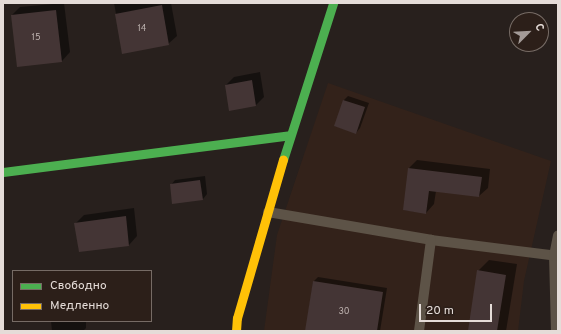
<!DOCTYPE html>
<html>
<head>
<meta charset="utf-8">
<style>
  body { margin:0 }
  #map { position:relative; width:561px; height:334px; overflow:hidden; background:#28201d; font-family:Overpass,sans-serif }
  div>[style] { position:absolute }
  .built>* { inset:0; background:#33221a }
  .shadow>* { inset:0; background:#0007 }
  .building>* { inset:0; background:#443535 }
  .lane>* { height:10px; margin:-5px; padding:0 5px; transform-origin:5px; border-radius:5px; background:#5d5347 }
  .fast>* { height:9px; margin:-4.5px; padding:0 4.5px; transform-origin:4.5px; border-radius:4.5px; background:#4caf50 }
  .slow>* { height:9px; margin:-4.5px; padding:0 4.5px; transform-origin:4.5px; border-radius:4.5px; background:#ffc107 }
  span { translate:-50% -50%; white-space:nowrap; text-align:center; line-height:1.15; -webkit-text-stroke:3px #2c1f19; paint-order:stroke }
  .number-label { font-size:9px; color:#bdb2af }
  .number-label span { -webkit-text-stroke-width:0 }
  .frame { position:absolute; inset:0; border:4px solid #e5dcd8; pointer-events:none }
  .legend { position:absolute; left:12px; top:270px; width:140px; height:52px; box-sizing:border-box; background:#2c1f19; border:1px solid #766b65; margin:0; padding:5px 7px; list-style:none; font-size:12px; color:#e5dcd8 }
  .legend li { display:flex; align-items:center; gap:8px; height:20px }
  .legend b { width:20px; border:1px solid #766b65 }
  .north { position:absolute; left:509px; top:12px; width:40px; height:40px; box-sizing:border-box; background:#2c1f19; border:1px solid #766b65; border-radius:50%; rotate:66deg; font-size:11px; font-weight:700; line-height:16px; text-align:center; color:#e5dcd8 }
  .north::after { content:''; display:block; margin:auto; width:14px; height:18px; background:#a39a97; clip-path:polygon(50% 0,100% 100%,50% 72%,0 100%) }
  .scale { position:absolute; left:419px; top:304px; width:73px; height:18px; box-sizing:border-box; border:2px solid #e5dcd8; border-top:0; padding-left:5px; font-size:12px; line-height:14px; white-space:nowrap; color:#e5dcd8; -webkit-text-stroke:3px #2c1f19; paint-order:stroke }
</style>
</head>
<body>
<div id="map">
  <div class="built">
    <i style="clip-path:polygon(328px 83px,551px 161px,524px 281px,518px 331px,264px 331px,277px 235px)"></i>
  </div>
  <div class="shadow">
    <i style="clip-path:polygon(64px 3px,70px 52px,62px 61px,12px 15px,20px 7px)"></i>
    <i style="clip-path:polygon(114px 3px,171px 3px,177px 36px,168px 44px,123px 52px)"></i>
    <i style="clip-path:polygon(260px 72px,264px 97px,256px 105px,230px 110px,226px 85px,234px 77px)"></i>
    <i style="clip-path:polygon(348px 96px,369px 103px,360px 128px,356px 133px,335px 126px,344px 100px)"></i>
    <i style="clip-path:polygon(417px 160px,490px 169px,488px 188px,479px 196px,436px 191px,434px 204px,426px 213px,404px 210px,409px 168px)"></i>
    <i style="clip-path:polygon(205px 176px,207px 194px,203px 199px,173px 203px,171px 185px,175px 180px)"></i>
    <i style="clip-path:polygon(134px 208px,137px 236px,129px 245px,79px 251px,76px 223px,84px 215px)"></i>
    <i style="clip-path:polygon(489px 260px,517px 264px,506px 331px,469px 331px,478px 271px)"></i>
    <i style="clip-path:polygon(318px 277px,387px 288px,380px 331px,306px 331px,313px 282px)"></i>
    <i style="clip-path:polygon(51px 321px,86px 321px,86px 328px,83px 331px,52px 331px)"></i>
  </div>
  <div class="building">
    <i style="clip-path:polygon(162px 5px,169px 45px,122px 54px,115px 14px)"></i>
    <i style="clip-path:polygon(56px 10px,62px 62px,17px 67px,11px 15px)"></i>
    <i style="clip-path:polygon(252px 80px,256px 106px,229px 111px,225px 85px)"></i>
    <i style="clip-path:polygon(343px 100px,365px 107px,356px 134px,334px 126px)"></i>
    <i style="clip-path:polygon(408px 168px,482px 177px,479px 197px,429px 191px,426px 214px,403px 210px)"></i>
    <i style="clip-path:polygon(200px 180px,203px 200px,172px 204px,170px 184px)"></i>
    <i style="clip-path:polygon(126px 216px,129px 246px,79px 252px,74px 223px)"></i>
    <i style="clip-path:polygon(477px 270px,506px 275px,497px 331px,468px 331px)"></i>
    <i style="clip-path:polygon(313px 281px,383px 292px,377px 331px,305px 331px)"></i>
  </div>
  <div class="lane">
    <i style="left:268px;top:212px;width:165px;rotate:9.7deg"></i>
    <i style="left:431px;top:240px;width:128px;rotate:7.2deg"></i>
    <i style="left:419px;top:331px;width:92px;rotate:-82.5deg"></i>
    <i style="left:556px;top:331px;width:75px;rotate:-91.5deg"></i>
    <i style="left:554px;top:256px;width:21px;rotate:-79deg"></i>
  </div>
  <div class="fast">
    <i style="left:283px;top:160px;width:165px;rotate:-72.3deg"></i>
    <i style="left:3px;top:172px;width:289px;rotate:-7.3deg"></i>
  </div>
  <div class="slow">
    <i style="left:236px;top:331px;width:13px;rotate:-86deg"></i>
    <i style="left:237px;top:318px;width:165px;rotate:-73.8deg"></i>
  </div>
  <div class="number-label">
    <span style="left:142px;top:29px">14</span>
    <span style="left:36px;top:38px">15</span>
    <span style="left:344px;top:312px">30</span>
  </div>
  <div class="frame"></div>
  <ul class="legend">
  <li><b style="height:5px;background:#4caf50"></b>Свободно</li>
  <li><b style="height:5px;background:#ffc107"></b>Медленно</li>
  </ul>
  <div class="north">С</div>
  <div class="scale">20 m</div>
</div>
</body>
</html>
